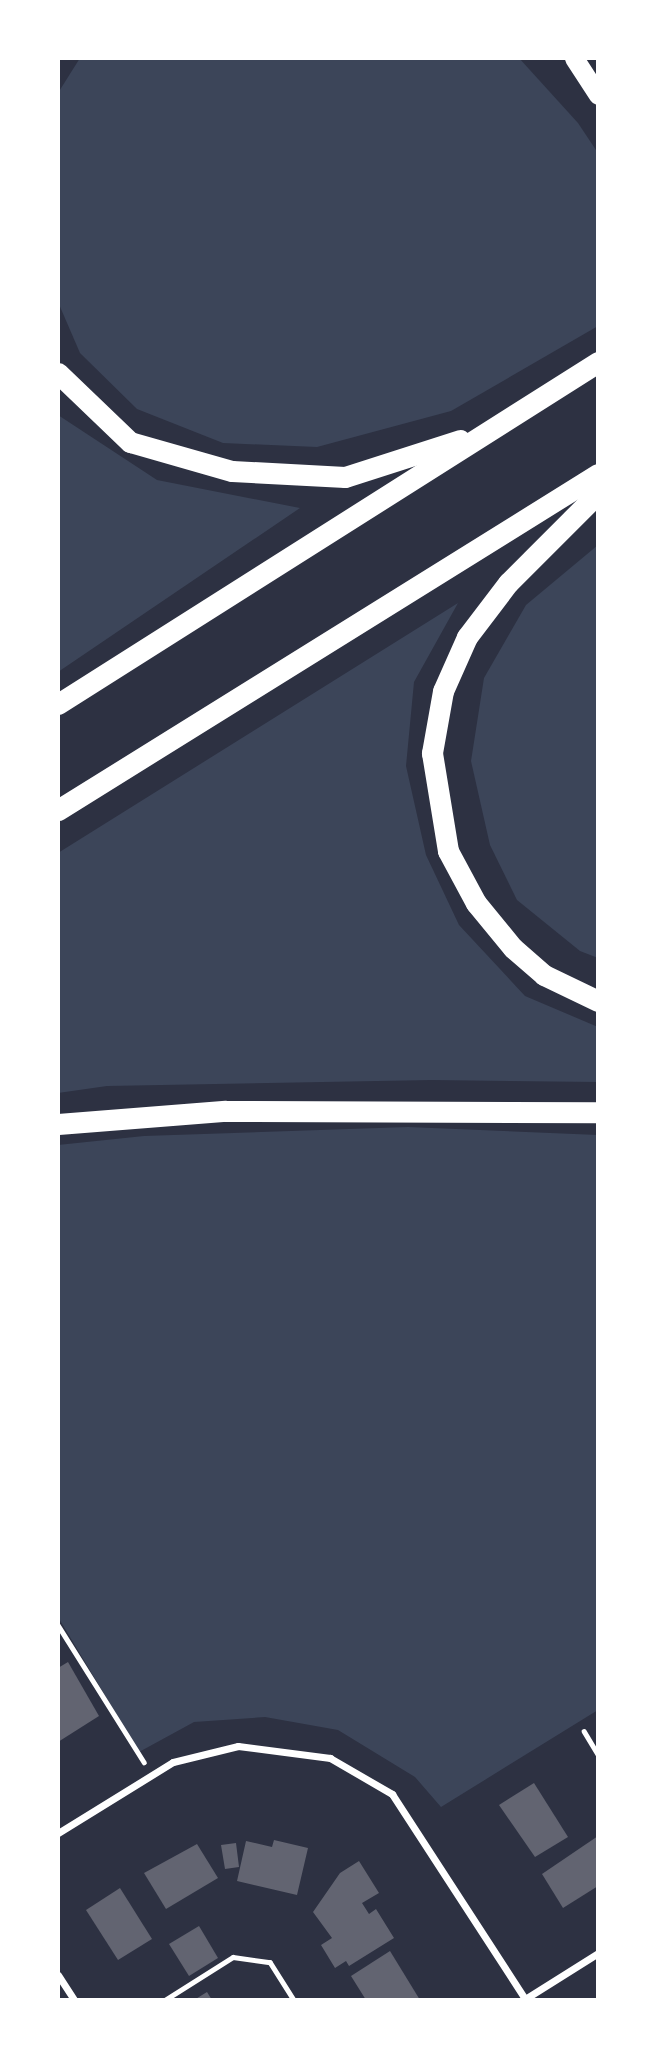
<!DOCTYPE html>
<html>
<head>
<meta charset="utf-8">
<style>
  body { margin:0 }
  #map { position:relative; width:656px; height:2058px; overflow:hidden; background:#2d3142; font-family:"Fira Sans Condensed",sans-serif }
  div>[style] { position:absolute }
  .green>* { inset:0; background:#3c4559 }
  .building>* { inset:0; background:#626471 }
  .path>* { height:4.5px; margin:-2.25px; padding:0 2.25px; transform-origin:2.25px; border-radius:2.25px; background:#fff }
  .minor>* { height:7px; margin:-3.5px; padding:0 3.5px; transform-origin:3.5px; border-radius:3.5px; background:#fff }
  .trunk>* { height:19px; margin:-9.5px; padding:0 9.5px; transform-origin:9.5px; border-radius:9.5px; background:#fff }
  .motorway>* { height:21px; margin:-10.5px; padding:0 10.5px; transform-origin:10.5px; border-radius:10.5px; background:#fff }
  span { translate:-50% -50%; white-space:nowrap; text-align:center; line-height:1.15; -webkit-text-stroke:7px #fff; paint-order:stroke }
  .frame { position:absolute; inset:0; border:60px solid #fff; pointer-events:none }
</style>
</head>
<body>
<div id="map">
  <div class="green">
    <i style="clip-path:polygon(80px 58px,519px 58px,578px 123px,598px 153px,598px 326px,451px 411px,317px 447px,223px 443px,137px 409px,80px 353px,58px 302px,58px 93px)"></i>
    <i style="clip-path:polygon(58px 415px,157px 480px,300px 508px,58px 672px)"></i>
    <i style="clip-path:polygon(598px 545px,598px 958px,580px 951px,517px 900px,490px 845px,471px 761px,484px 678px,526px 605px)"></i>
    <i style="clip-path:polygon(458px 603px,414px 682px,406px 766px,426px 855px,459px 925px,525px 996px,598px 1027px,598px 1082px,432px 1080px,107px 1086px,58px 1093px,58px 853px)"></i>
    <i style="clip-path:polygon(408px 1127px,598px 1135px,598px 1710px,441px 1807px,415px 1777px,338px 1730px,265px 1717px,194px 1722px,139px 1752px,58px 1617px,58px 1145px,144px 1136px)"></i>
  </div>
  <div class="building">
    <i style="clip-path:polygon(68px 1662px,99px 1716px,58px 1742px,58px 1668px)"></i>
    <i style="clip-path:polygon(534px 1783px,568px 1837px,535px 1857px,499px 1805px)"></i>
    <i style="clip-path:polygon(598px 1836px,598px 1886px,563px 1908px,542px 1874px)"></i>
    <i style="clip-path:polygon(274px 1840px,308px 1848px,297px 1895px,237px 1881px,246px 1841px,272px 1847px)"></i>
    <i style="clip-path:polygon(236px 1843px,239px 1867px,225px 1869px,221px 1845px)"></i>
    <i style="clip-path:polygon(197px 1844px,218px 1878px,166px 1909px,144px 1873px)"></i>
    <i style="clip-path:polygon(359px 1861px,379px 1893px,362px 1903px,369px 1914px,376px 1909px,394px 1938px,349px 1966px,346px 1961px,335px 1968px,321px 1945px,332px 1938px,313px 1912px,340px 1873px)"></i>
    <i style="clip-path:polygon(120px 1888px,152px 1939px,118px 1960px,86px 1910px)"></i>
    <i style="clip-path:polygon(199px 1926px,218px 1958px,189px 1976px,169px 1944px)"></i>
    <i style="clip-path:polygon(390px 1951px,420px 2000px,366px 2000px,351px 1976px)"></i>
    <i style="clip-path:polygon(207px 1992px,212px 2000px,194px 2000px)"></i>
  </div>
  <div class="path">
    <i style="left:58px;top:1625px;width:162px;rotate:57.9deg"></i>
    <i style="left:584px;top:1731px;width:27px;rotate:59deg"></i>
    <i style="left:165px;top:2000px;width:80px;rotate:-32.3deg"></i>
    <i style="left:233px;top:1957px;width:37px;rotate:8deg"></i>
    <i style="left:270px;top:1962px;width:45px;rotate:57.7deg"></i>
  </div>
  <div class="minor">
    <i style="left:58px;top:1833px;width:135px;rotate:-31.7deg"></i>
    <i style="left:173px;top:1762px;width:67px;rotate:-13.8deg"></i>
    <i style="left:238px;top:1746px;width:93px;rotate:7.4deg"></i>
    <i style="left:330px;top:1758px;width:72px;rotate:30.1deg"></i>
    <i style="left:392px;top:1794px;width:246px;rotate:57deg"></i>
    <i style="left:58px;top:1975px;width:30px;rotate:57deg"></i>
    <i style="left:525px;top:1999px;width:86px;rotate:-32.2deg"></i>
  </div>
  <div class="trunk">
    <i style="left:574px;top:58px;width:44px;rotate:57deg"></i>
  </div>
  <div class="motorway">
    <i style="left:58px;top:373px;width:100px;rotate:43.8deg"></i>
    <i style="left:130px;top:442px;width:106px;rotate:15.9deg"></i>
    <i style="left:232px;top:471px;width:113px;rotate:3deg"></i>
    <i style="left:345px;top:477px;width:121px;rotate:-17.8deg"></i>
    <i style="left:598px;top:493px;width:127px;rotate:135deg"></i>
    <i style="left:508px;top:583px;width:68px;rotate:127.2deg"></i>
    <i style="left:467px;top:637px;width:59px;rotate:114deg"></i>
    <i style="left:443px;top:691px;width:63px;rotate:100.1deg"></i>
    <i style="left:432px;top:753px;width:99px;rotate:80.7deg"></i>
    <i style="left:448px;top:851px;width:59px;rotate:61.7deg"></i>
    <i style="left:476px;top:903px;width:58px;rotate:50.6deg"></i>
    <i style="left:513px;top:948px;width:41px;rotate:41.1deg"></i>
    <i style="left:544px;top:975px;width:60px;rotate:25.7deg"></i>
    <i style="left:58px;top:704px;width:639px;rotate:-32.35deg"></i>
    <i style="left:58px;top:810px;width:636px;rotate:-31.89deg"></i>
    <i style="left:58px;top:1124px;width:168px;rotate:-4.5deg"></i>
    <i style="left:225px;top:1111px;width:373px;rotate:0.2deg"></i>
  </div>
  <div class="frame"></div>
</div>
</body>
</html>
